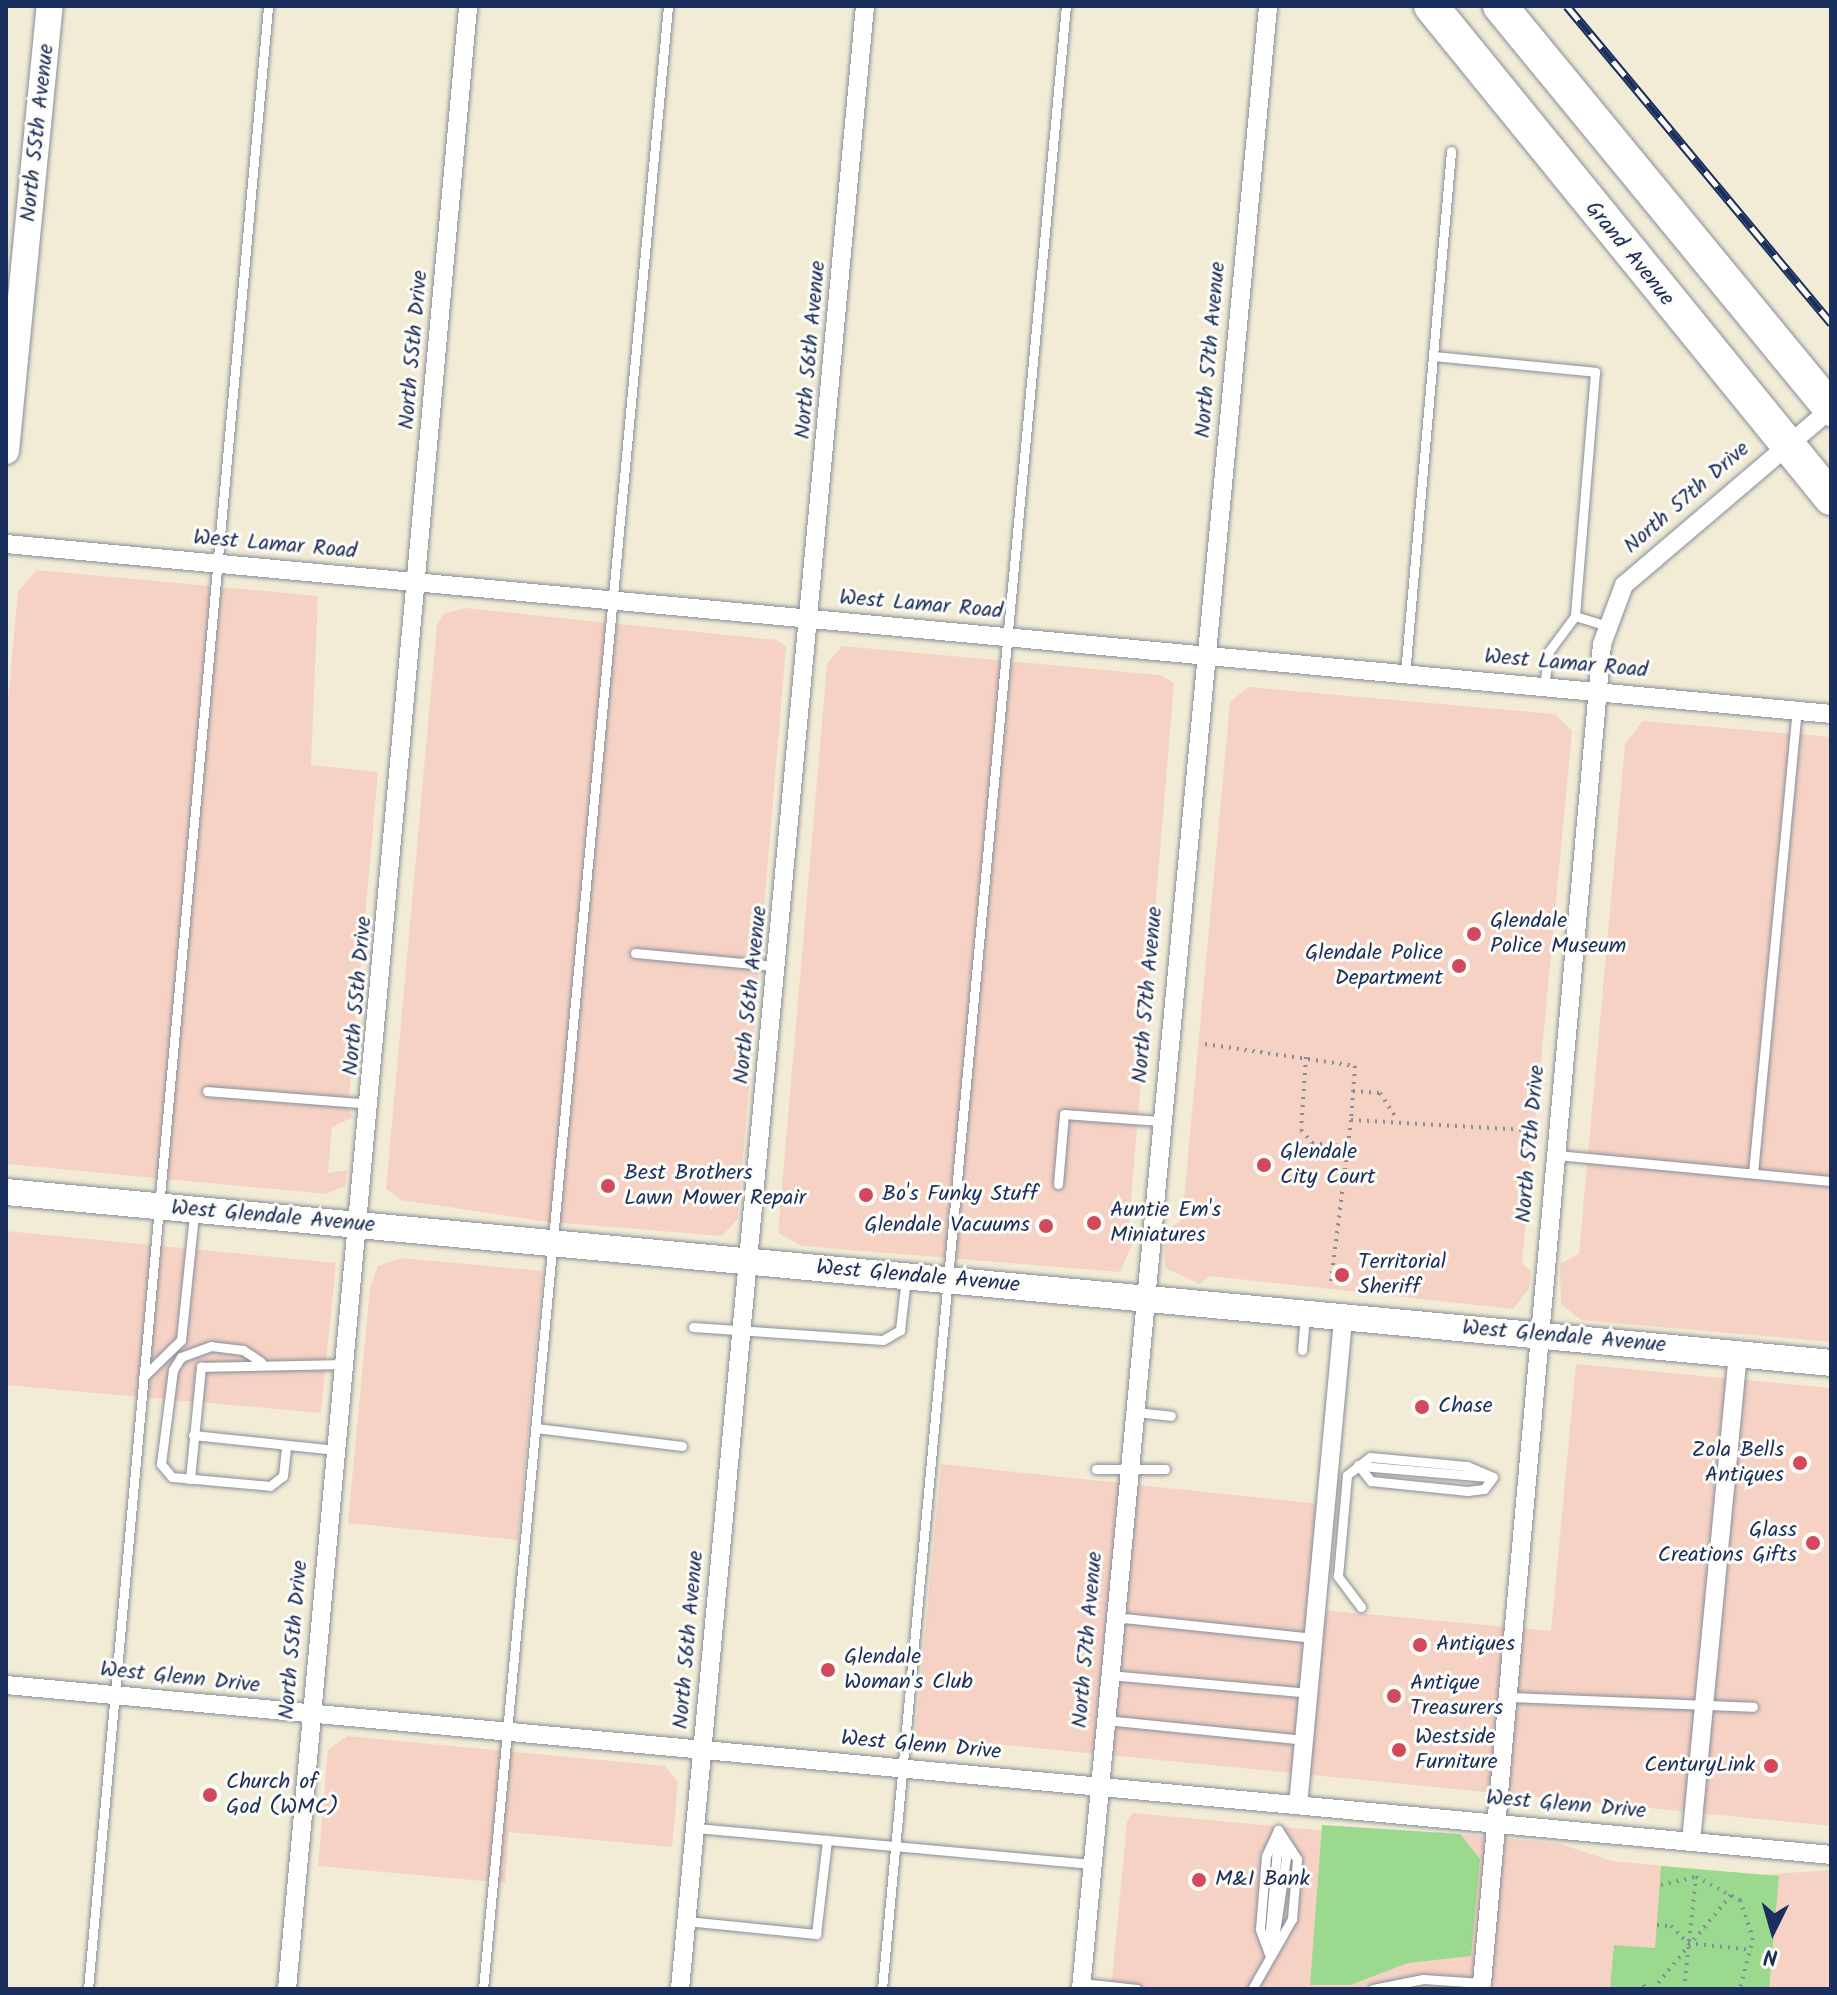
<!DOCTYPE html>
<html>
<head>
<meta charset="utf-8">
<style>
  body { margin:0 }
  #map { position:relative; width:1837px; height:1995px; overflow:hidden; background:#f2ecd6; font-family:Kalam,sans-serif }
  div>[style] { position:absolute }
  .built>* { inset:0; background:#f6d2c5 }
  .green>* { inset:0; background:#9bd98e }
  .path>* { height:4px; margin-top:-2px; transform-origin:0; background:repeating-linear-gradient(90deg,#868e9a 0 2px,transparent 0 8px) }
  .roads { filter:drop-shadow(0 0 2px #868e9a) drop-shadow(0 0 2px #868e9a) }
  .lane>* { height:9px; margin:-4.5px; padding:0 4.5px; transform-origin:4.5px; border-radius:4.5px; background:#fff }
  .street>* { height:18px; margin:-9px; padding:0 9px; transform-origin:9px; border-radius:9px; background:#fff }
  .secondary>* { height:26px; margin:-13px; padding:0 13px; transform-origin:13px; border-radius:13px; background:#fff }
  .highway>* { height:34px; margin:-17px; padding:0 17px; transform-origin:17px; border-radius:17px; background:#fff }
  .rail>* { height:9px; margin-top:-4.5px; transform-origin:0; background:repeating-linear-gradient(90deg,#fdfcf7 0 18px,#1b2f5e 0 36px); box-sizing:border-box; border-block:2px solid #1b2f5e }
  .dots>* { width:22px; height:22px; translate:-50% -50%; box-sizing:border-box; border:4px solid #fdfcf7; border-radius:50% }
  span { translate:-50% -50%; white-space:nowrap; text-align:center; line-height:1.15; -webkit-text-stroke:6px #fdfcf7; paint-order:stroke }
  .street-label { font-size:22px; color:#1b2f5e }
  .poi-label { font-size:22px; color:#1b2f5e }
  .left { translate:0 -50%; text-align:left }
  .right { translate:-100% -50%; text-align:right }
  .frame { position:absolute; inset:0; border:8px solid #1b2f5e; pointer-events:none }
  .north { position:absolute; left:1733px; top:1891px; width:80px; height:80px; -webkit-text-stroke:6px #fdfcf7; paint-order:stroke; rotate:185deg; font-size:22px; font-weight:700; line-height:32px; text-align:center; color:#1b2f5e }
  .north::after { content:''; display:block; margin:auto; width:28px; height:36px; background:#1b2f5e; clip-path:polygon(50% 0,100% 100%,50% 72%,0 100%) }
</style>
</head>
<body>
<div id="map">
  <div class="built">
    <i style="clip-path:polygon(37px 570px,318px 596px,311px 765px,378px 772px,348px 1109px,354px 1117px,332px 1127px,328px 1173px,347px 1170px,345px 1186px,326px 1194px,6px 1164px,6px 722px,18px 591px)"></i>
    <i style="clip-path:polygon(465px 608px,777px 640px,786px 647px,738px 1219px,722px 1236px,549px 1222px,401px 1200px,386px 1189px,437px 625px,443px 614px)"></i>
    <i style="clip-path:polygon(842px 646px,1160px 675px,1174px 683px,1128px 1235px,1136px 1236px,1120px 1272px,802px 1246px,778px 1233px,827px 664px)"></i>
    <i style="clip-path:polygon(1248px 687px,1555px 714px,1572px 731px,1522px 1263px,1531px 1271px,1529px 1289px,1513px 1309px,1210px 1276px,1200px 1284px,1165px 1268px,1164px 1231px,1182px 1220px,1230px 702px)"></i>
    <i style="clip-path:polygon(1643px 721px,1831px 737px,1831px 1342px,1581px 1320px,1561px 1304px,1560px 1264px,1579px 1254px,1625px 744px)"></i>
    <i style="clip-path:polygon(6px 1231px,336px 1263px,321px 1413px,6px 1385px)"></i>
    <i style="clip-path:polygon(401px 1258px,543px 1271px,518px 1540px,348px 1523px,370px 1288px,378px 1266px)"></i>
    <i style="clip-path:polygon(1576px 1364px,1831px 1388px,1831px 1826px,915px 1736px,941px 1464px,1319px 1504px,1311px 1609px,1551px 1631px)"></i>
    <i style="clip-path:polygon(347px 1736px,665px 1766px,678px 1782px,672px 1847px,509px 1832px,505px 1883px,318px 1866px,328px 1750px)"></i>
    <i style="clip-path:polygon(1133px 1813px,1403px 1838px,1436px 1832px,1557px 1843px,1612px 1861px,1757px 1875px,1831px 1870px,1831px 1989px,1111px 1989px,1127px 1822px)"></i>
  </div>
  <div class="green">
    <i style="clip-path:polygon(1322px 1825px,1460px 1834px,1480px 1859px,1471px 1956px,1408px 1963px,1350px 1985px,1310px 1985px)"></i>
    <i style="clip-path:polygon(1661px 1866px,1779px 1876px,1769px 1989px,1610px 1989px,1614px 1945px,1655px 1948px)"></i>
  </div>
  <div class="path">
    <i style="left:1205px;top:1044px;width:152px;rotate:8.3deg"></i>
    <i style="left:1355px;top:1066px;width:54px;rotate:94.2deg"></i>
    <i style="left:1306px;top:1057px;width:73px;rotate:93.9deg"></i>
    <i style="left:1301px;top:1130px;width:17px;rotate:50deg"></i>
    <i style="left:1312px;top:1143px;width:31px;rotate:6deg"></i>
    <i style="left:1353px;top:1091px;width:27px;rotate:4deg"></i>
    <i style="left:1380px;top:1093px;width:30px;rotate:57deg"></i>
    <i style="left:1331px;top:1281px;width:162px;rotate:-82.9deg"></i>
    <i style="left:1351px;top:1120px;width:176px;rotate:3.3deg"></i>
    <i style="left:1661px;top:1885px;width:36px;rotate:-13deg"></i>
    <i style="left:1696px;top:1877px;width:50px;rotate:27.6deg"></i>
    <i style="left:1740px;top:1900px;width:40px;rotate:71.1deg"></i>
    <i style="left:1753px;top:1938px;width:53px;rotate:104.3deg"></i>
    <i style="left:1657px;top:1925px;width:14px;rotate:4deg"></i>
    <i style="left:1671px;top:1926px;width:24px;rotate:45deg"></i>
    <i style="left:1688px;top:1943px;width:64px;rotate:6.2deg"></i>
    <i style="left:1643px;top:1985px;width:5px;rotate:53deg"></i>
    <i style="left:1653px;top:1989px;width:122px;rotate:-50.3deg"></i>
    <i style="left:1684px;top:1989px;width:113px;rotate:-83.9deg"></i>
  </div>
  <div class="roads">
    <div class="lane">
      <i style="left:1433px;top:356px;width:163px;rotate:5.6deg"></i>
      <i style="left:1595px;top:372px;width:245px;rotate:94.7deg"></i>
      <i style="left:1575px;top:616px;width:44px;rotate:126.6deg"></i>
      <i style="left:1549px;top:651px;width:36px;rotate:98deg"></i>
      <i style="left:1575px;top:616px;width:34px;rotate:17deg"></i>
      <i style="left:1405px;top:674px;width:525px;rotate:-84.97deg"></i>
      <i style="left:635px;top:953px;width:141px;rotate:5.3deg"></i>
      <i style="left:207px;top:1091px;width:165px;rotate:4.5deg"></i>
      <i style="left:1556px;top:1155px;width:276px;rotate:5.4deg"></i>
      <i style="left:1753px;top:1173px;width:465px;rotate:-84.6deg"></i>
      <i style="left:1058px;top:1184px;width:70px;rotate:-85.1deg"></i>
      <i style="left:1064px;top:1114px;width:96px;rotate:4.2deg"></i>
      <i style="left:693px;top:1327px;width:190px;rotate:3.9deg"></i>
      <i style="left:883px;top:1340px;width:20px;rotate:-30deg"></i>
      <i style="left:900px;top:1330px;width:53px;rotate:-83.5deg"></i>
      <i style="left:1302px;top:1350px;width:33px;rotate:-85deg"></i>
      <i style="left:261px;top:1362px;width:22px;rotate:-146deg"></i>
      <i style="left:243px;top:1350px;width:32px;rotate:-173deg"></i>
      <i style="left:211px;top:1346px;width:32px;rotate:160deg"></i>
      <i style="left:181px;top:1357px;width:15px;rotate:122deg"></i>
      <i style="left:173px;top:1370px;width:95px;rotate:97.3deg"></i>
      <i style="left:161px;top:1464px;width:17px;rotate:50deg"></i>
      <i style="left:172px;top:1477px;width:98px;rotate:5.2deg"></i>
      <i style="left:270px;top:1486px;width:16px;rotate:-38deg"></i>
      <i style="left:283px;top:1476px;width:31px;rotate:-84deg"></i>
      <i style="left:143px;top:1377px;width:53px;rotate:-44.2deg"></i>
      <i style="left:181px;top:1340px;width:127px;rotate:-84.1deg"></i>
      <i style="left:1135px;top:1412px;width:36px;rotate:6deg"></i>
      <i style="left:536px;top:1428px;width:147px;rotate:7deg"></i>
      <i style="left:193px;top:1435px;width:144px;rotate:6deg"></i>
      <i style="left:1358px;top:1465px;width:21px;rotate:51deg"></i>
      <i style="left:1371px;top:1481px;width:97px;rotate:5.9deg"></i>
      <i style="left:1467px;top:1491px;width:17px;rotate:-7deg"></i>
      <i style="left:1484px;top:1489px;width:15px;rotate:-53deg"></i>
      <i style="left:1361px;top:1466px;width:128px;rotate:4.9deg"></i>
      <i style="left:1096px;top:1469px;width:69px"></i>
      <i style="left:190px;top:1479px;width:113px;rotate:-84.4deg"></i>
      <i style="left:201px;top:1367px;width:142px;rotate:-1.2deg"></i>
      <i style="left:1361px;top:1607px;width:39px;rotate:-127deg"></i>
      <i style="left:1338px;top:1576px;width:101px;rotate:-84.9deg"></i>
      <i style="left:1347px;top:1475px;width:29px;rotate:-38deg"></i>
      <i style="left:1370px;top:1457px;width:97px;rotate:5.3deg"></i>
      <i style="left:1467px;top:1466px;width:28px;rotate:23deg"></i>
      <i style="left:1114px;top:1617px;width:201px;rotate:6deg"></i>
      <i style="left:1109px;top:1675px;width:201px;rotate:5.1deg"></i>
      <i style="left:1509px;top:1697px;width:244px;rotate:2.3deg"></i>
      <i style="left:1105px;top:1720px;width:200px;rotate:5.7deg"></i>
      <i style="left:695px;top:1828px;width:399px;rotate:5.2deg"></i>
      <i style="left:686px;top:1921px;width:131px;rotate:5.7deg"></i>
      <i style="left:816px;top:1934px;width:95px;rotate:-83.3deg"></i>
      <i style="left:1274px;top:1939px;width:82px;rotate:-81.6deg"></i>
      <i style="left:1286px;top:1858px;width:19px;rotate:-106deg"></i>
      <i style="left:1269px;top:1942px;width:105px;rotate:-85.1deg"></i>
      <i style="left:1269px;top:1954px;width:27px;rotate:-110deg"></i>
      <i style="left:1260px;top:1929px;width:73px;rotate:-85.3deg"></i>
      <i style="left:1266px;top:1856px;width:29px;rotate:-65deg"></i>
      <i style="left:1082px;top:1983px;width:55px;rotate:6.2deg"></i>
      <i style="left:88px;top:1989px;width:1991px;rotate:-84.81deg"></i>
      <i style="left:483px;top:1989px;width:1992px;rotate:-84.67deg"></i>
      <i style="left:882px;top:1989px;width:1992px;rotate:-84.7deg"></i>
      <i style="left:1252px;top:1989px;width:81px;rotate:-60.3deg"></i>
      <i style="left:1292px;top:1919px;width:60px;rotate:-85.2deg"></i>
      <i style="left:1297px;top:1859px;width:35px;rotate:-123deg"></i>
      <i style="left:1373px;top:1989px;width:51px;rotate:-11.3deg"></i>
      <i style="left:1423px;top:1979px;width:59px;rotate:3.9deg"></i>
    </div>
    <div class="street">
      <i style="left:6px;top:544px;width:1833px;rotate:5.32deg"></i>
      <i style="left:6px;top:1685px;width:1833px;rotate:5.32deg"></i>
      <i style="left:1298px;top:1805px;width:490px;rotate:-84.7deg"></i>
      <i style="left:1691px;top:1841px;width:489px;rotate:-84.5deg"></i>
      <i style="left:1482px;top:1983px;width:1344px;rotate:-84.88deg"></i>
      <i style="left:1602px;top:644px;width:63px;rotate:-69.6deg"></i>
      <i style="left:1624px;top:585px;width:272px;rotate:-40.4deg"></i>
      <i style="left:287px;top:1989px;width:1991px;rotate:-84.78deg"></i>
      <i style="left:680px;top:1989px;width:1992px;rotate:-84.67deg"></i>
      <i style="left:1081px;top:1989px;width:1992px;rotate:-84.61deg"></i>
    </div>
    <div class="secondary">
      <i style="left:6px;top:451px;width:447px;rotate:-84.4deg"></i>
      <i style="left:6px;top:1192px;width:1833px;rotate:5.35deg"></i>
    </div>
    <div class="highway">
      <i style="left:1431px;top:6px;width:634px;rotate:50.89deg"></i>
      <i style="left:1500px;top:6px;width:522px;rotate:50.6deg"></i>
    </div>
  </div>
  <div class="rail">
    <i style="left:1567px;top:6px;width:413px;rotate:50.2deg"></i>
  </div>
  <div class="dots">
    <i style="left:1474px;top:934px;background:#d1495b"></i>
    <i style="left:1459px;top:966px;background:#d1495b"></i>
    <i style="left:1264px;top:1165px;background:#d1495b"></i>
    <i style="left:608px;top:1186px;background:#d1495b"></i>
    <i style="left:866px;top:1195px;background:#d1495b"></i>
    <i style="left:1094px;top:1223px;background:#d1495b"></i>
    <i style="left:1046px;top:1226px;background:#d1495b"></i>
    <i style="left:1342px;top:1275px;background:#d1495b"></i>
    <i style="left:1422px;top:1407px;background:#d1495b"></i>
    <i style="left:1800px;top:1463px;background:#d1495b"></i>
    <i style="left:1813px;top:1543px;background:#d1495b"></i>
    <i style="left:1420px;top:1645px;background:#d1495b"></i>
    <i style="left:828px;top:1670px;background:#d1495b"></i>
    <i style="left:1394px;top:1696px;background:#d1495b"></i>
    <i style="left:1399px;top:1750px;background:#d1495b"></i>
    <i style="left:1771px;top:1766px;background:#d1495b"></i>
    <i style="left:210px;top:1795px;background:#d1495b"></i>
    <i style="left:1199px;top:1880px;background:#d1495b"></i>
  </div>
  <div class="street-label">
    <span style="left:38px;top:133px;rotate:-84deg">North 55th Avenue</span>
    <span style="left:1629px;top:254px;rotate:51deg">Grand Avenue</span>
    <span style="left:414px;top:350px;rotate:-85deg">North 55th Drive</span>
    <span style="left:811px;top:350px;rotate:-85deg">North 56th Avenue</span>
    <span style="left:1211px;top:350px;rotate:-85deg">North 57th Avenue</span>
    <span style="left:1687px;top:498px;rotate:-41deg">North 57th Drive</span>
    <span style="left:275px;top:545px;rotate:5deg">West Lamar Road</span>
    <span style="left:921px;top:605px;rotate:5deg">West Lamar Road</span>
    <span style="left:1566px;top:664px;rotate:5deg">West Lamar Road</span>
    <span style="left:751px;top:995px;rotate:-84deg">North 56th Avenue</span>
    <span style="left:1148px;top:995px;rotate:-85deg">North 57th Avenue</span>
    <span style="left:358px;top:996px;rotate:-85deg">North 55th Drive</span>
    <span style="left:1531px;top:1144px;rotate:-85deg">North 57th Drive</span>
    <span style="left:273px;top:1217px;rotate:5deg">West Glendale Avenue</span>
    <span style="left:918px;top:1277px;rotate:5deg">West Glendale Avenue</span>
    <span style="left:1564px;top:1337px;rotate:5deg">West Glendale Avenue</span>
    <span style="left:294px;top:1640px;rotate:-85deg">North 55th Drive</span>
    <span style="left:689px;top:1640px;rotate:-85deg">North 56th Avenue</span>
    <span style="left:1088px;top:1640px;rotate:-85deg">North 57th Avenue</span>
    <span style="left:180px;top:1678px;rotate:6deg">West Glenn Drive</span>
    <span style="left:921px;top:1746px;rotate:5deg">West Glenn Drive</span>
    <span style="left:1566px;top:1805px;rotate:5deg">West Glenn Drive</span>
  </div>
  <div class="poi-label">
    <span class="left" style="left:1490px;top:934px">Glendale<br>Police Museum</span>
    <span class="right" style="left:1443px;top:966px">Glendale Police<br>Department</span>
    <span class="left" style="left:1280px;top:1165px">Glendale<br>City Court</span>
    <span class="left" style="left:624px;top:1186px">Best Brothers<br>Lawn Mower Repair</span>
    <span class="left" style="left:882px;top:1195px">Bo's Funky Stuff</span>
    <span class="left" style="left:1110px;top:1223px">Auntie Em's<br>Miniatures</span>
    <span class="right" style="left:1030px;top:1226px">Glendale Vacuums</span>
    <span class="left" style="left:1358px;top:1275px">Territorial<br>Sheriff</span>
    <span class="left" style="left:1438px;top:1407px">Chase</span>
    <span class="right" style="left:1784px;top:1463px">Zola Bells<br>Antiques</span>
    <span class="right" style="left:1797px;top:1543px">Glass<br>Creations Gifts</span>
    <span class="left" style="left:1436px;top:1645px">Antiques</span>
    <span class="left" style="left:844px;top:1670px">Glendale<br>Woman's Club</span>
    <span class="left" style="left:1410px;top:1696px">Antique<br>Treasurers</span>
    <span class="left" style="left:1415px;top:1750px">Westside<br>Furniture</span>
    <span class="right" style="left:1755px;top:1766px">CenturyLink</span>
    <span class="left" style="left:226px;top:1795px">Church of<br>God (WMC)</span>
    <span class="left" style="left:1215px;top:1880px">M&amp;I Bank</span>
  </div>
  <div class="frame"></div>
  <div class="north">N</div>
</div>
</body>
</html>
